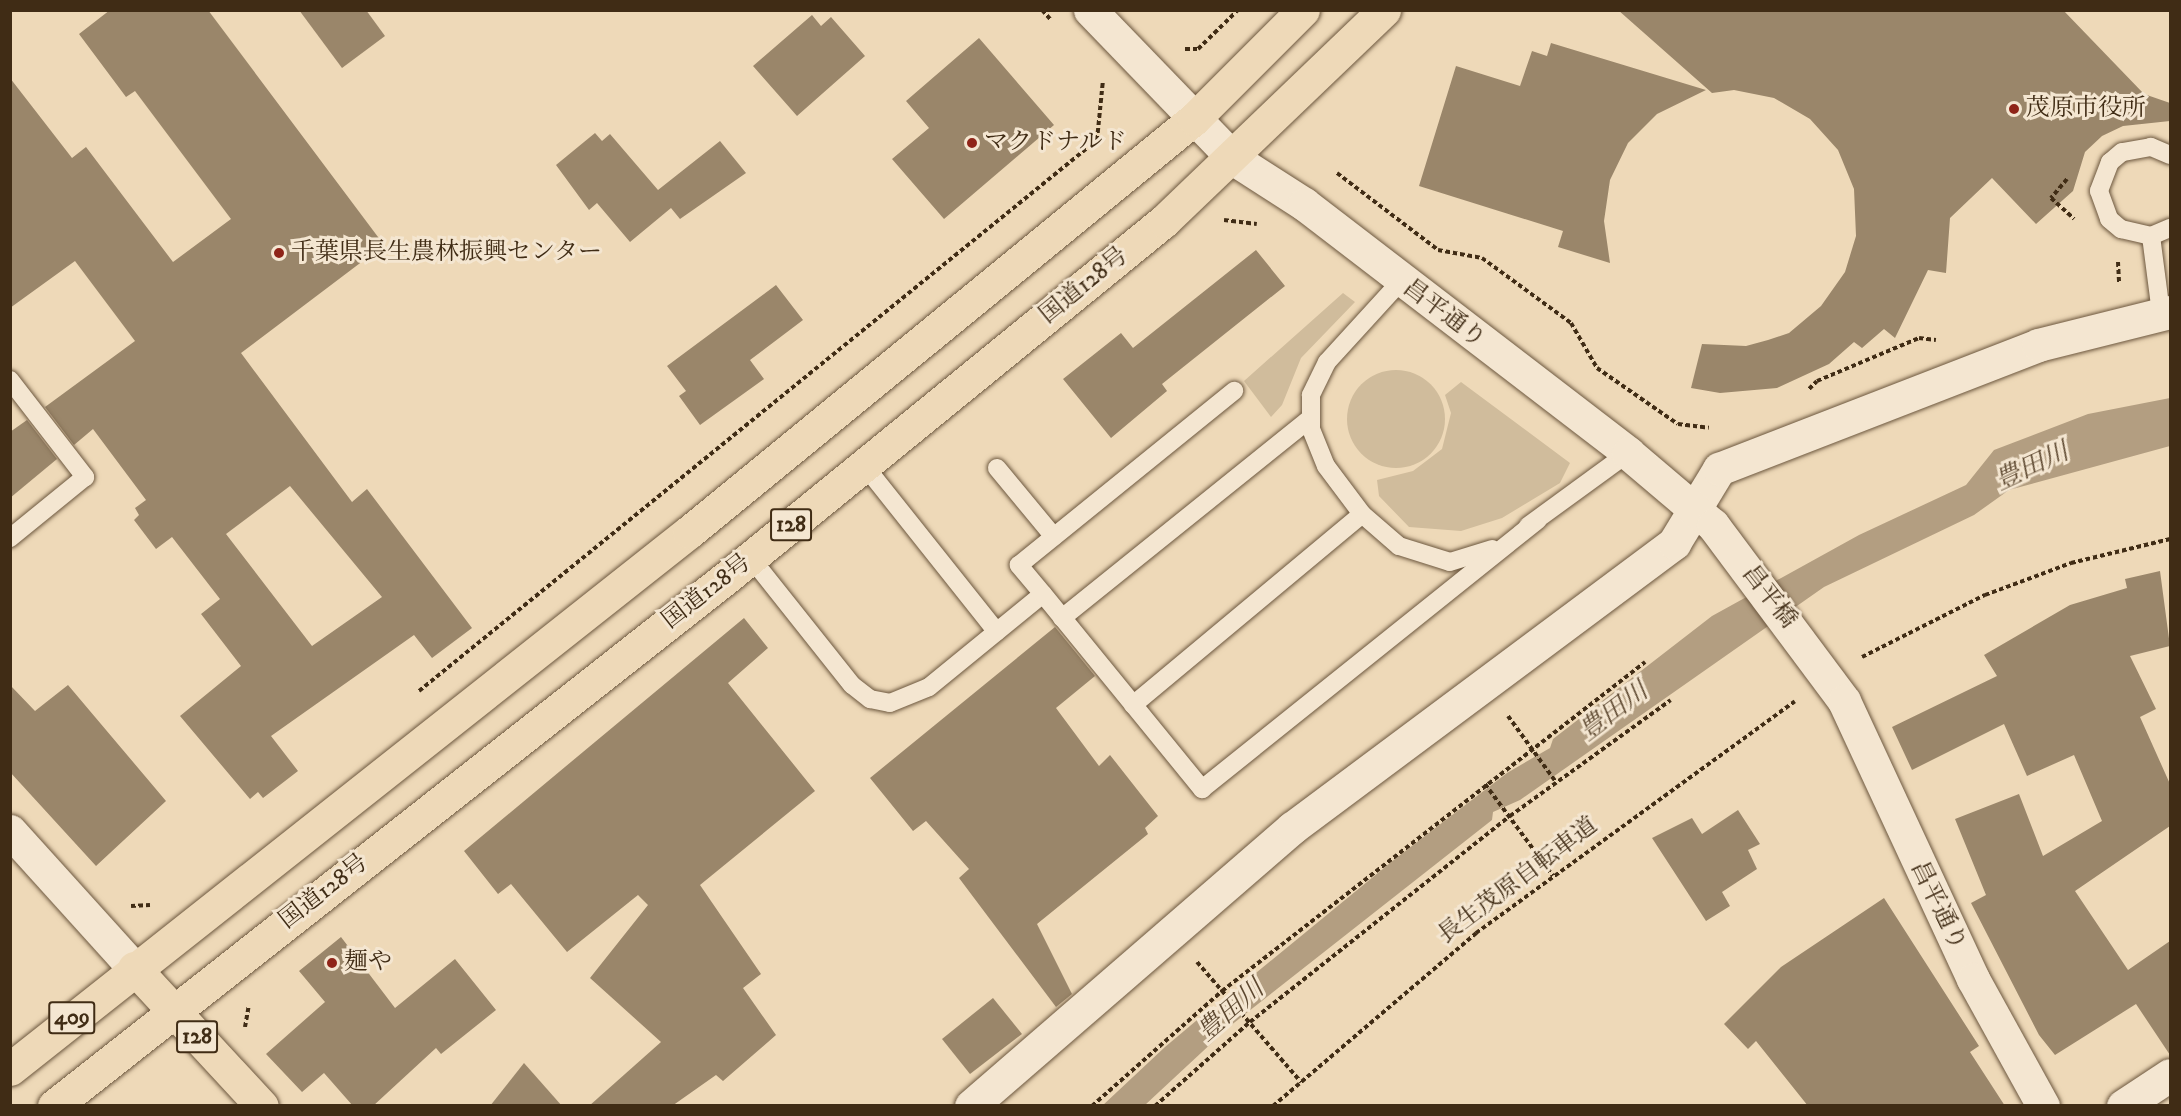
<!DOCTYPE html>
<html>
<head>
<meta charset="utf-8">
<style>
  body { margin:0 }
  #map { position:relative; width:2181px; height:1116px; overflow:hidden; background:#eed9b8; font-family:"IM FELL DW Pica","Noto Serif JP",serif }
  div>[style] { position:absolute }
  .green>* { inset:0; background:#d0bc9c }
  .round { border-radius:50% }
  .water>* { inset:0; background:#b39e81 }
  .building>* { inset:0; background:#9a866a }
  .path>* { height:4px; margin-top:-2px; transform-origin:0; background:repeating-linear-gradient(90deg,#402c15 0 4.5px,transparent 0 7.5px) }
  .roads { filter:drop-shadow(0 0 2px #6c573e) drop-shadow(0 0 2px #6c573e) }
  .lane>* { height:18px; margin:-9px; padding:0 9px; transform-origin:9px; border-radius:9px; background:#f4e6d1 }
  .street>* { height:33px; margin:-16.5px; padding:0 16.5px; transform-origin:16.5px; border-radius:16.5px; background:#f4e6d1 }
  .secondary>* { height:33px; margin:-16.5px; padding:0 16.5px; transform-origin:16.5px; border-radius:16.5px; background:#f4e6d1 }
  .highway>* { height:33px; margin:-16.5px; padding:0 16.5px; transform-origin:16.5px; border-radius:16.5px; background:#eed9b8 }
  .dots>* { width:16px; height:16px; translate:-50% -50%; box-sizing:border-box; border:3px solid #f4e6d1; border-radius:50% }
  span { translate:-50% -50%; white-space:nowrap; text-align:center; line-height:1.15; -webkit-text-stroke:6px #f4e6d1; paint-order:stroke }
  .shield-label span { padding:2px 4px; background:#f4e6d1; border:2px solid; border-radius:4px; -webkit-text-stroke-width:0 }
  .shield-label { font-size:22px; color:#402c15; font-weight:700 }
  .poi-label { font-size:24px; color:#402c15 }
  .left { translate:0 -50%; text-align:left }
  .street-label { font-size:24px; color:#402c15 }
  .water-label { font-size:26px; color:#5d4830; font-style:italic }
  .frame { position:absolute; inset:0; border:12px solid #402c15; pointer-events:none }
</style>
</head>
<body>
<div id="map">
  <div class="green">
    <i style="clip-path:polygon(1343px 293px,1355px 302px,1301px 358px,1282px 405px,1271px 417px,1244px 381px)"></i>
    <i class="round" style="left:1347px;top:370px;width:98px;height:98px"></i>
    <i style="clip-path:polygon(1461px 382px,1570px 463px,1560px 483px,1502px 518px,1461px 531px,1409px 527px,1379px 496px,1377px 480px,1413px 471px,1442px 449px,1451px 413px,1445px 395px)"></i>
  </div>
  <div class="water">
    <i style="clip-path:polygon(2170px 398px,2170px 446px,2009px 490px,1974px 515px,1824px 587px,1520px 800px,1493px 812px,1492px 820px,1230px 1026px,1145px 1105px,1102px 1106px,1165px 1047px,1203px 1015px,1216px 1013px,1251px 977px,1395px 859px,1507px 773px,1550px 748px,1553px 739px,1712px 616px,1859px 535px,1966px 485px,1994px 450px,2088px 414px)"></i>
  </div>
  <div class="building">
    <i style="clip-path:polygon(evenodd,110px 10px,208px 10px,384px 245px,241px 353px,352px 502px,367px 489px,472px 628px,432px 658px,414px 635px,271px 736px,298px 771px,263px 798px,258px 792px,250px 799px,180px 716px,241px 666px,201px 614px,220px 599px,172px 537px,156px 549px,134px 520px,139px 515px,135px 508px,146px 500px,93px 429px,74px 445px,45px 407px,135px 341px,75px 261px,10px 308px,10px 78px,72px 158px,86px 147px,173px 262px,231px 219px,135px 91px,126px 97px,79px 34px,110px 10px,290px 486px,382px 597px,312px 646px,226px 534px,290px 486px)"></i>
    <i style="clip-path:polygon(299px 10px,366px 10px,385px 36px,342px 68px)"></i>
    <i style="clip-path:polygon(1618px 10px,2063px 10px,2144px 94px,2170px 103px,2170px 121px,2123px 126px,2102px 136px,2085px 152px,2073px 191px,2036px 224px,1992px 178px,1950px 218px,1946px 273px,1928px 270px,1895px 338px,1884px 329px,1862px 348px,1854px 342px,1829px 364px,1777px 388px,1720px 393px,1691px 388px,1702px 344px,1746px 346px,1768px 340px,1789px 333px,1821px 306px,1845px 272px,1856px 236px,1854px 189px,1838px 150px,1810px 119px,1774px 98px,1734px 90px,1712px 93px)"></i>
    <i style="clip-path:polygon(812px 15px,821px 26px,831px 17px,865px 56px,797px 116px,753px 66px)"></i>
    <i style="clip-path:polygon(979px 38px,1054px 125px,944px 219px,892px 159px,929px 128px,906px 101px)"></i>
    <i style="clip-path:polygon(1551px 43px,1706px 90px,1657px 114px,1628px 143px,1610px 180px,1604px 221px,1610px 263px,1558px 247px,1563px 231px,1419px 186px,1456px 66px,1520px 86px,1532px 51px,1547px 56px)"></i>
    <i style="clip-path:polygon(595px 133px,602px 141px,610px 134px,658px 190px,720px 141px,746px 173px,680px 219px,671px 208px,630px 242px,597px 203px,589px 210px,556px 165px)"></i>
    <i style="clip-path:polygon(1256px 250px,1285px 286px,1162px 384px,1167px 391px,1111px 438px,1063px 379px,1121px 333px,1133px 348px)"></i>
    <i style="clip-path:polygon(776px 285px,803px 320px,750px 360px,764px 379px,700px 425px,679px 396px,686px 391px,667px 366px)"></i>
    <i style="clip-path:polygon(27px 420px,57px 459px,10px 498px,10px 432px)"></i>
    <i style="clip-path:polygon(2160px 571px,2170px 646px,2130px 656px,2156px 709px,2140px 717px,2170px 784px,2170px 826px,2075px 891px,2128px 970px,2170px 941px,2170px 1055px,2136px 1004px,2055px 1055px,2039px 1035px,1971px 903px,1986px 895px,1955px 819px,2019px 794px,2043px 856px,2102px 821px,2074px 755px,2027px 776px,2004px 724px,1912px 770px,1892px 727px,1997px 676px,1984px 655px,2070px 605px,2127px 588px,2125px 579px)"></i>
    <i style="clip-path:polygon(744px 618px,768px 648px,728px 683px,815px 791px,700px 885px,761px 974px,743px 988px,776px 1035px,723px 1081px,716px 1075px,672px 1106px,589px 1106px,661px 1042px,590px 978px,648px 905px,638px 895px,567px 952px,511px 884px,498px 894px,464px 851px)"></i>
    <i style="clip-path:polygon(1055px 627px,1095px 676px,1056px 708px,1099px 766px,1110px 755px,1158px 816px,1145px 828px,1148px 834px,1037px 924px,1072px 994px,1056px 1007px,959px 878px,969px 869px,926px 821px,913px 831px,870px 778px)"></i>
    <i style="clip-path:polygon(10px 685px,35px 711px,68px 685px,166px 801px,96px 866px,10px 772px)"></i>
    <i style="clip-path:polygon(1738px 810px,1760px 844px,1748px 850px,1757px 869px,1722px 892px,1730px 906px,1706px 921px,1652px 838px,1692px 818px,1702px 834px)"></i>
    <i style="clip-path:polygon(1884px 898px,1979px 1046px,1970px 1052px,2005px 1106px,1808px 1106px,1756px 1041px,1748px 1049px,1724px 1024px,1781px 967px)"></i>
    <i style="clip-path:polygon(341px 937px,395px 1008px,455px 959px,496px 1010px,441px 1054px,436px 1048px,373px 1106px,353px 1106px,324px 1073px,302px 1092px,266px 1054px,325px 1002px,299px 971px)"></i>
    <i style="clip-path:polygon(993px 998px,1022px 1034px,970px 1074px,942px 1039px)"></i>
    <i style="clip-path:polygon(524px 1063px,562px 1106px,490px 1106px)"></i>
  </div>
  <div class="path">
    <i style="left:1042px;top:10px;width:12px;rotate:48deg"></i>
    <i style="left:1185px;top:49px;width:13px"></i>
    <i style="left:1198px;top:49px;width:56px;rotate:-44.3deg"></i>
    <i style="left:1337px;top:173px;width:127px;rotate:37.3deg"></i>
    <i style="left:1438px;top:250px;width:45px;rotate:10.3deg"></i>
    <i style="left:1482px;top:258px;width:110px;rotate:36.1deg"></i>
    <i style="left:1571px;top:323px;width:52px;rotate:60deg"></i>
    <i style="left:1597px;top:368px;width:98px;rotate:34.7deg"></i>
    <i style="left:1678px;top:424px;width:31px;rotate:7deg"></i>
    <i style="left:2067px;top:179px;width:25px;rotate:130deg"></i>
    <i style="left:2051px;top:198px;width:31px;rotate:42deg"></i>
    <i style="left:1224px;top:220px;width:33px;rotate:7deg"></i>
    <i style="left:2118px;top:262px;width:22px;rotate:87deg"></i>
    <i style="left:1809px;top:389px;width:11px;rotate:-45deg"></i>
    <i style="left:1817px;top:381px;width:111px;rotate:-22.9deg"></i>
    <i style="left:1919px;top:338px;width:17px;rotate:7deg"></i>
    <i style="left:1862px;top:657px;width:138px;rotate:-26.8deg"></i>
    <i style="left:1985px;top:595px;width:92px;rotate:-20.4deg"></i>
    <i style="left:2071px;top:563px;width:102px;rotate:-13.6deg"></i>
    <i style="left:419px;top:691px;width:874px;rotate:-39.1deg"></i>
    <i style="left:1097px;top:140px;width:60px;rotate:-84.3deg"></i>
    <i style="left:1508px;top:716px;width:82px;rotate:54deg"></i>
    <i style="left:1485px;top:784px;width:114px;rotate:53.5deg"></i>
    <i style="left:131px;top:906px;width:19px;rotate:-3deg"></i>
    <i style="left:1197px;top:962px;width:159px;rotate:49.1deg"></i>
    <i style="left:245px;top:1027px;width:22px;rotate:-80deg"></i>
    <i style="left:1092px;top:1106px;width:174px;rotate:-41.5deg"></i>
    <i style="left:1222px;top:991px;width:536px;rotate:-37.87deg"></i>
    <i style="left:1155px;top:1106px;width:127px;rotate:-41.5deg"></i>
    <i style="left:1250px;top:1022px;width:332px;rotate:-38.4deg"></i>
    <i style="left:1510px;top:816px;width:198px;rotate:-35.8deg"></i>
    <i style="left:1273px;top:1106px;width:267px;rotate:-40.4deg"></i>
    <i style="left:1476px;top:933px;width:394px;rotate:-36deg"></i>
  </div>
  <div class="roads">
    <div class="lane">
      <i style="left:2170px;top:155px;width:21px;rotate:-157deg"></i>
      <i style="left:2151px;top:147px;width:29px;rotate:170deg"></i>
      <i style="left:2122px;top:152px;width:16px;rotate:140deg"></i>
      <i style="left:2110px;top:162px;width:31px;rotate:111deg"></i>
      <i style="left:2099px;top:191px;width:30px;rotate:70deg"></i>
      <i style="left:2109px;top:219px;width:16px;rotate:40deg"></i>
      <i style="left:2121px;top:229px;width:31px;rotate:13deg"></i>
      <i style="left:2151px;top:236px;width:21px;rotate:-23deg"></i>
      <i style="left:2151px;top:236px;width:78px;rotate:82.6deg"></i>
      <i style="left:1401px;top:281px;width:110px;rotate:132.4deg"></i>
      <i style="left:1327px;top:362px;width:37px;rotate:116deg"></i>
      <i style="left:1311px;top:395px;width:34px;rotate:90deg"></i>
      <i style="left:1311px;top:429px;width:40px;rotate:68deg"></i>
      <i style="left:1326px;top:466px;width:60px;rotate:53.1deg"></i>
      <i style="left:1362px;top:514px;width:49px;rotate:40.9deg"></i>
      <i style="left:1399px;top:546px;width:53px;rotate:17.4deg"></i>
      <i style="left:1450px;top:562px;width:44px;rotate:-17.2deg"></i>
      <i style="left:10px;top:380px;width:123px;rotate:52.3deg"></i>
      <i style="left:85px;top:477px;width:97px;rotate:140.9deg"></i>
      <i style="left:864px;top:465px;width:213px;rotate:51.5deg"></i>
      <i style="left:997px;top:468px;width:89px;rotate:50.4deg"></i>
      <i style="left:1528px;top:526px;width:124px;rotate:-36.1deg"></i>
      <i style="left:751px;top:558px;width:162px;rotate:51.5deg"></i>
      <i style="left:852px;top:685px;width:23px;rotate:38deg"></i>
      <i style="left:870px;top:699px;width:20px;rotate:11deg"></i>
      <i style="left:890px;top:703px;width:42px;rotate:-22.3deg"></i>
      <i style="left:929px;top:687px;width:147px;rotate:-39.2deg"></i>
      <i style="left:1043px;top:594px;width:252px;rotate:50.8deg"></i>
      <i style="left:1202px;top:789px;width:430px;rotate:-38.7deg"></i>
      <i style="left:1043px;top:594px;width:38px;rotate:-130deg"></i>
      <i style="left:1019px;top:565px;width:277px;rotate:-39deg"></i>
      <i style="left:1062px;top:618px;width:319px;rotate:-38.8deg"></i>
      <i style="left:1133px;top:705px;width:298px;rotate:-39.8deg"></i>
    </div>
    <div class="street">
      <i style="left:971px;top:1106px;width:425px;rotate:-40.9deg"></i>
      <i style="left:1292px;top:828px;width:477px;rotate:-36.7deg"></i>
      <i style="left:1674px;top:543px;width:87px;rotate:-58.7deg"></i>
      <i style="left:1719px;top:469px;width:342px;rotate:-21.2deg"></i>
      <i style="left:2038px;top:345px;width:136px;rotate:-14deg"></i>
      <i style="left:2123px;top:1106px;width:56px;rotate:-33.4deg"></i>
    </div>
    <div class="secondary">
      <i style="left:1090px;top:10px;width:207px;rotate:46deg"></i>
      <i style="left:1234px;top:159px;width:83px;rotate:32.7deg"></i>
      <i style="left:1304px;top:204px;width:409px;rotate:37.5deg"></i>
      <i style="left:1628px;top:453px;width:111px;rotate:40.3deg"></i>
      <i style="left:1713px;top:525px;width:219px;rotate:53.3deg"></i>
      <i style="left:1844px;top:701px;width:306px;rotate:65.1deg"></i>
      <i style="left:1973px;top:979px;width:145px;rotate:61.1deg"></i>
      <i style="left:10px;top:831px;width:185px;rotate:47.9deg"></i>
    </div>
    <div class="highway">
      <i style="left:134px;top:968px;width:188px;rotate:47.2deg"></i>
      <i style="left:10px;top:1069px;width:866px;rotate:-38.34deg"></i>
      <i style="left:689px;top:532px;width:652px;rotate:-39.28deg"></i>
      <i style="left:1194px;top:119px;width:154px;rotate:-45deg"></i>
      <i style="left:54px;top:1106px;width:856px;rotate:-38.17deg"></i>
      <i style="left:727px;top:577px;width:564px;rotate:-39.17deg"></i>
      <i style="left:1164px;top:221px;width:305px;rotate:-43.8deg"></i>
    </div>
  </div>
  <div class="dots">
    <i style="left:2014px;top:109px;background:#8f2418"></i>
    <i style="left:972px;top:143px;background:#8f2418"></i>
    <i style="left:279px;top:253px;background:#8f2418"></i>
    <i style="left:332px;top:963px;background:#8f2418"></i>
  </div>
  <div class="shield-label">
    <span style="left:791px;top:525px">128</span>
    <span style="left:72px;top:1018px">409</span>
    <span style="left:197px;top:1037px">128</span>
  </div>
  <div class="poi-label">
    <span class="left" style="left:2026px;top:109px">茂原市役所</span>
    <span class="left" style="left:984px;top:143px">マクドナルド</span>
    <span class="left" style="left:291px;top:253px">千葉県長生農林振興センター</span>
    <span class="left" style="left:344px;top:963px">麺や</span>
  </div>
  <div class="street-label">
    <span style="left:1084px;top:286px;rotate:-39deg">国道128号</span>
    <span style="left:1444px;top:314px;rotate:37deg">昌平通り</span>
    <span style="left:707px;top:592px;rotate:-38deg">国道128号</span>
    <span style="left:1769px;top:597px;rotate:52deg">昌平橋</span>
    <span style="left:1518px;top:881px;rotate:-37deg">長生茂原自転車道</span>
    <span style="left:324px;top:892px;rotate:-38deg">国道128号</span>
    <span style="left:1938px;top:906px;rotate:64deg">昌平通り</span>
  </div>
  <div class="water-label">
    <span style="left:2032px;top:467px;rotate:-25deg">豊田川</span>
    <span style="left:1614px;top:712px;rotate:-37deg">豊田川</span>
    <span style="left:1231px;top:1011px;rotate:-41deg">豊田川</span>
  </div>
  <div class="frame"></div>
</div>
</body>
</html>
